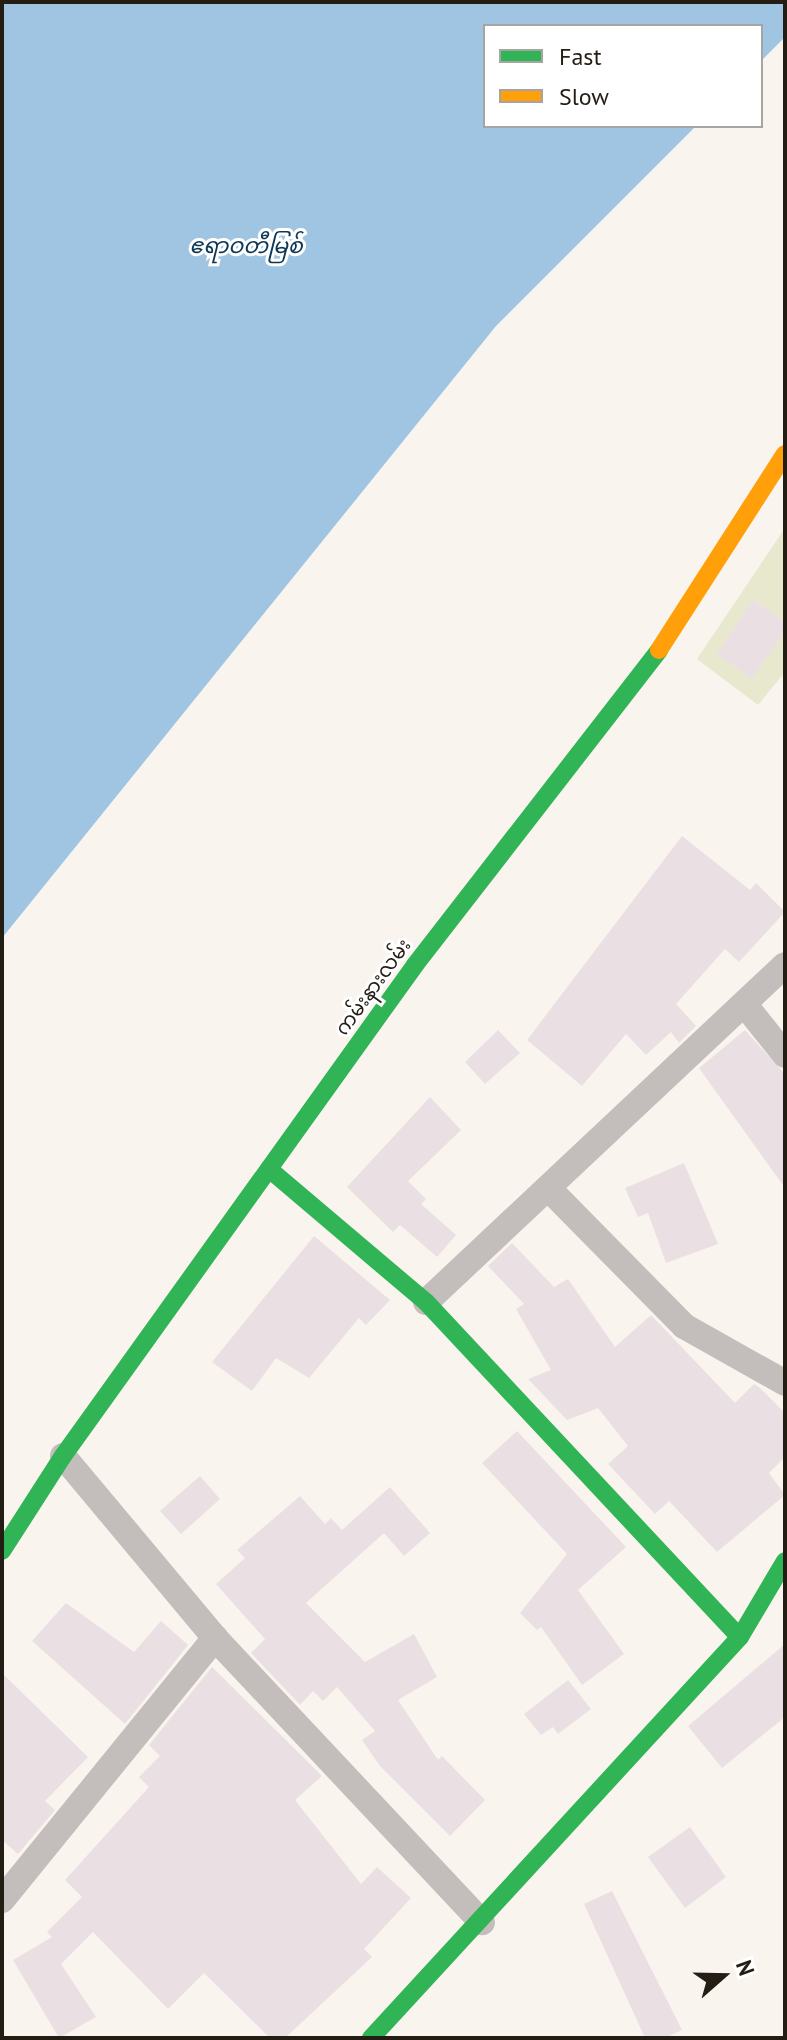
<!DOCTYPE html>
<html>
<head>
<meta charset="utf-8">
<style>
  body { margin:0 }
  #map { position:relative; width:787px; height:2040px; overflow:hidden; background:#f9f4ee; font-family:"PT Sans","Noto Sans Myanmar",sans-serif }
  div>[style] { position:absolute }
  .green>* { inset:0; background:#e8e8cf }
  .water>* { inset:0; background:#a0c5e2 }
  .building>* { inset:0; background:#eae0e4 }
  .street>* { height:26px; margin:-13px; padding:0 13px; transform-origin:13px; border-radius:13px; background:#c3bdbb }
  .fast>* { height:18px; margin:-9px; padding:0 9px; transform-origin:9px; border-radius:9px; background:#30b455 }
  .slow>* { height:18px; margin:-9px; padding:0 9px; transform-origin:9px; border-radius:9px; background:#ff9f0a }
  span { translate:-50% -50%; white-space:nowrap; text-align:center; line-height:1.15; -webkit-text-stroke:6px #fff; paint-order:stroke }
  .street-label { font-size:20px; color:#241d13 }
  .water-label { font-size:22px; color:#0c3755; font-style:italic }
  .frame { position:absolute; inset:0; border:4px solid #241d13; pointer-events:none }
  .legend { position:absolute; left:483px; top:24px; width:280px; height:104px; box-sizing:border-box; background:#fff; border:2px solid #a7a5a1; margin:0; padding:10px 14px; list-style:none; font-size:24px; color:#241d13 }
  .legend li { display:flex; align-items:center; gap:16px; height:40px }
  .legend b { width:40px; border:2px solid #a7a5a1 }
  .north { position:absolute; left:683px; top:1936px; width:80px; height:80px; -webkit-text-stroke:6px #fff; paint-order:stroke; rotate:70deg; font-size:22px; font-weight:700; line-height:32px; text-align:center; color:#241d13 }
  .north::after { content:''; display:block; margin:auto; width:28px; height:36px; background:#241d13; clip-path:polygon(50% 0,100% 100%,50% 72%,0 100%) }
</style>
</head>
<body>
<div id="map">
  <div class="green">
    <i style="clip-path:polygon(785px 528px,785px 672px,758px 705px,697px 659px)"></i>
  </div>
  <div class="water">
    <i style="clip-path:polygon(2px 2px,785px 2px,785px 37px,761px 61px,761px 26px,485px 26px,485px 126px,696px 126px,496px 326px,2px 938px)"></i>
  </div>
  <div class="building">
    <i style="clip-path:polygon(753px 600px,785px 622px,785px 631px,752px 679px,717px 654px)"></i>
    <i style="clip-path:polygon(682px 836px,750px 890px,756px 883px,785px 912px,739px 962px,725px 949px,676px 1004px,696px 1026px,679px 1043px,671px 1032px,646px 1055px,626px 1034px,582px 1086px,527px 1040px)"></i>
    <i style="clip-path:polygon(498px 1030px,520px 1053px,485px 1084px,465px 1062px)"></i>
    <i style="clip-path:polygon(745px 1030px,785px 1074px,785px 1188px,699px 1068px)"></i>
    <i style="clip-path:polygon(430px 1097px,461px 1130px,408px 1181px,426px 1199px,421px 1204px,456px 1235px,437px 1257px,400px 1225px,393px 1232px,347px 1187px)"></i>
    <i style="clip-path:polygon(684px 1163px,718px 1244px,666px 1263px,648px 1213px,638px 1217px,625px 1188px)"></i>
    <i style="clip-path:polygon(314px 1236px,390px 1300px,366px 1325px,359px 1318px,309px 1378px,276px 1358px,252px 1391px,212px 1362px)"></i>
    <i style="clip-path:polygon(512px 1243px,554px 1287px,568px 1279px,615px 1347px,651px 1315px,735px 1403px,754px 1384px,759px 1387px,785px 1413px,785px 1457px,769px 1473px,785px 1495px,717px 1552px,669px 1501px,655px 1514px,608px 1464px,628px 1446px,598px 1408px,567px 1420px,528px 1379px,551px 1370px,516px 1309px,524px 1304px,488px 1266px)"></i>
    <i style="clip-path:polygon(517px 1431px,626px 1547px,578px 1590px,624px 1654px,582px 1685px,541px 1627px,537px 1630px,520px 1613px,567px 1554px,482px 1463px)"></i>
    <i style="clip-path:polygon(200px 1476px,220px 1499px,181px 1534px,160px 1511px)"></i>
    <i style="clip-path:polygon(390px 1487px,430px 1533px,404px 1556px,384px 1533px,306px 1603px,365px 1662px,414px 1634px,437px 1677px,398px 1700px,438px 1760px,442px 1756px,485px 1800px,450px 1836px,380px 1766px,362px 1740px,375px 1731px,337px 1687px,323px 1701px,313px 1691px,300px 1705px,251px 1653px,265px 1639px,216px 1584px,245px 1558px,237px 1550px,300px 1496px,325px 1524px,331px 1518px,342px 1530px)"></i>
    <i style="clip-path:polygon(66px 1603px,134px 1652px,161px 1621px,188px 1645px,125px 1724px,32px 1641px)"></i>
    <i style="clip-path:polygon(785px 1644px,785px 1717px,722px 1768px,688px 1726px)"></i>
    <i style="clip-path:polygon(212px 1667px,322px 1776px,295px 1800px,361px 1884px,377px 1867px,411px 1898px,364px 1949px,372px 1957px,285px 2038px,270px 2038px,204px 1973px,168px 2009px,93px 1932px,61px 1964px,96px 2017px,59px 2038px,13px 1960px,52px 1937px,47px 1932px,82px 1897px,65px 1880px,149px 1787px,139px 1777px,160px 1756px,149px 1745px)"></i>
    <i style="clip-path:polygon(2px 1673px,88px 1757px,45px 1801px,55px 1810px,18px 1854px,2px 1840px)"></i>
    <i style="clip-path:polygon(568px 1680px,591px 1709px,558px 1734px,553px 1727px,541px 1735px,524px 1714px)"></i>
    <i style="clip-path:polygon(690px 1827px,726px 1877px,685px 1908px,648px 1857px)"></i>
    <i style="clip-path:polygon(612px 1891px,682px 2030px,665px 2038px,645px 2038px,584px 1904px)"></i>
  </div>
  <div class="street">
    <i style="left:745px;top:1005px;width:64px;rotate:51.3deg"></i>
    <i style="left:548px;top:1188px;width:194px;rotate:45.4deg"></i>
    <i style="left:684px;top:1326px;width:116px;rotate:29.4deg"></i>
    <i style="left:426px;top:1302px;width:492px;rotate:-43.2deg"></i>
    <i style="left:63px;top:1456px;width:237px;rotate:50.1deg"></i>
    <i style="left:215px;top:1638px;width:390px;rotate:46.8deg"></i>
    <i style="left:2px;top:1900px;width:338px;rotate:-50.9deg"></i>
  </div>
  <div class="fast">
    <i style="left:269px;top:1169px;width:206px;rotate:40.3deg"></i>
    <i style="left:426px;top:1302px;width:459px;rotate:46.9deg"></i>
    <i style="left:2px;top:1551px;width:113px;rotate:-57.3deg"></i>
    <i style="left:63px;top:1456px;width:604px;rotate:-54.36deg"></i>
    <i style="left:415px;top:965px;width:398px;rotate:-52.2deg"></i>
    <i style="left:371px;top:2038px;width:545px;rotate:-47.38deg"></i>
    <i style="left:740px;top:1637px;width:88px;rotate:-59.4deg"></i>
  </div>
  <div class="slow">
    <i style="left:659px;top:650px;width:233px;rotate:-57.3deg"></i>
  </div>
  <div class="street-label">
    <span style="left:373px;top:987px;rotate:-54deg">ကမ်းနားလမ်း</span>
  </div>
  <div class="water-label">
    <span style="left:246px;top:246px">ဧရာဝတီမြစ်</span>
  </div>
  <div class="frame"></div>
  <ul class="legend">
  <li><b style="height:10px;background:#30b455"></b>Fast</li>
  <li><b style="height:10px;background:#ff9f0a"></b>Slow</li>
  </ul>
  <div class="north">N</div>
</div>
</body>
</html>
